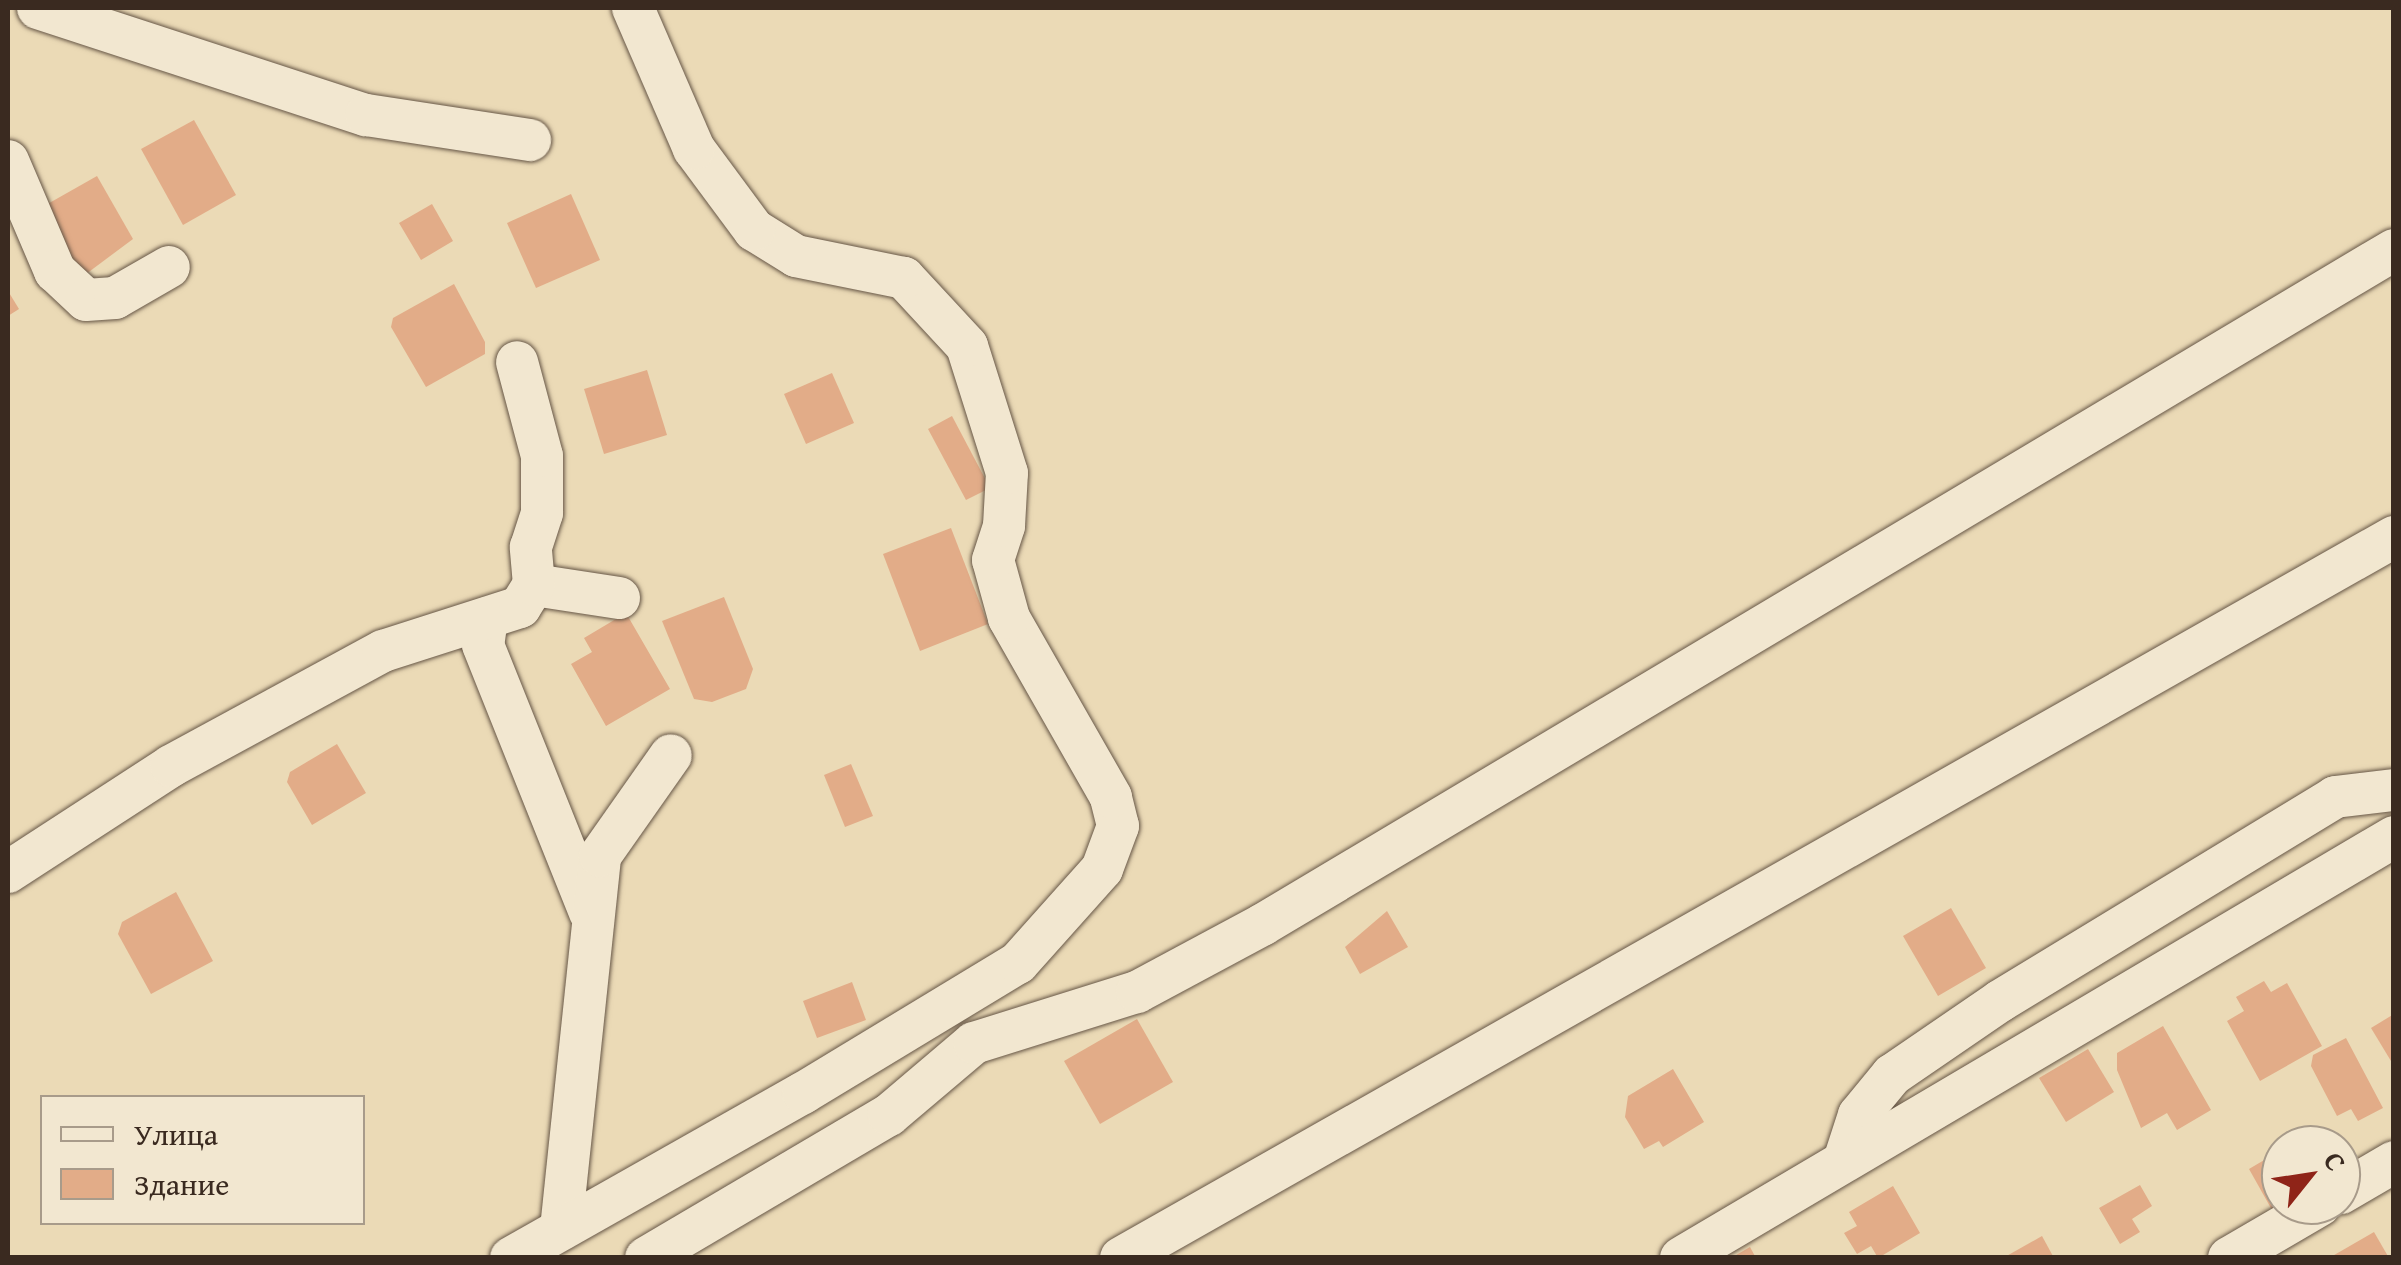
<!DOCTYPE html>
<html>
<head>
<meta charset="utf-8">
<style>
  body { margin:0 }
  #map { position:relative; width:2401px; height:1265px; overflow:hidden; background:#ebdab6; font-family:"Gentium Book Plus",serif }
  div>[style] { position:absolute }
  .building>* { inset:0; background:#e2ac88 }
  .roads { filter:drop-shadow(0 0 2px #665646) drop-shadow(0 0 2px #665646) }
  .minor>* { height:42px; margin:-21px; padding:0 21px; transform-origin:21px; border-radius:21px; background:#f2e7d0 }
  span { translate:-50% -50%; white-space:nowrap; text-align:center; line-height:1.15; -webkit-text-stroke:9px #f2e7d0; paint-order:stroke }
  .frame { position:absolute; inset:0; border:10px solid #3a2a20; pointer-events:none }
  .legend { position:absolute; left:40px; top:1095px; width:325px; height:130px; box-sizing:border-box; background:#f2e7d0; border:2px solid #a89b8a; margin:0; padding:12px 18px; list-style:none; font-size:30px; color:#3a2a20 }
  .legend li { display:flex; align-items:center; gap:20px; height:50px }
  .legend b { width:50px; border:2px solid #a89b8a }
  .north { position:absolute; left:2261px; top:1125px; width:100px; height:100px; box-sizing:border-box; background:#f2e7d0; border:2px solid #a89b8a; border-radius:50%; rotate:60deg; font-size:28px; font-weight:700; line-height:40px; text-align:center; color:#3a2a20 }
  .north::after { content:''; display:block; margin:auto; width:35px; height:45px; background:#8f2418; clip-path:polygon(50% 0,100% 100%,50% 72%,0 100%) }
</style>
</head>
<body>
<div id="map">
  <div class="building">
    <i style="clip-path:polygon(194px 120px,236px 195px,183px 225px,141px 149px)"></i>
    <i style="clip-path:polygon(97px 176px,133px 239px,82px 277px,44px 206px)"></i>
    <i style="clip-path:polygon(571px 194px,600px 260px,536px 288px,507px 223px)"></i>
    <i style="clip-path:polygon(432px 204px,453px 241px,421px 260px,399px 223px)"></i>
    <i style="clip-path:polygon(454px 284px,485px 342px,485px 354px,426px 387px,391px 327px,393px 318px)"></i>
    <i style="clip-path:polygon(8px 291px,19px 309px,8px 316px)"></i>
    <i style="clip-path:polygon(647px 370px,667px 435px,604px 454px,584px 389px)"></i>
    <i style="clip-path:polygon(832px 373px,854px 423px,806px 444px,784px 394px)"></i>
    <i style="clip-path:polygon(952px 416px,990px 488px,966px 500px,928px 429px)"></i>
    <i style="clip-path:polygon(951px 528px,988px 624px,920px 651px,883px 554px)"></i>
    <i style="clip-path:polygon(724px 597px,753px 669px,746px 689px,712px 702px,694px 699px,662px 621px)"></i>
    <i style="clip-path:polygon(626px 613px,670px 689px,606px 726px,571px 664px,592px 652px,584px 638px)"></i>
    <i style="clip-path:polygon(337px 744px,366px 793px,312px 825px,287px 782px,290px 772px)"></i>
    <i style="clip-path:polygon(851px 764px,873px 816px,845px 827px,824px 775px)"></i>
    <i style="clip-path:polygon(176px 892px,213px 961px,151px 994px,118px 934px,122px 922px)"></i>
    <i style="clip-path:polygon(1951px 908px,1986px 968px,1938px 996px,1903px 936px)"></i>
    <i style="clip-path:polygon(1387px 911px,1408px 947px,1360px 974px,1345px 947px)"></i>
    <i style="clip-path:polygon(2264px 981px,2271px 992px,2287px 983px,2322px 1046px,2260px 1081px,2227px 1021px,2244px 1011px,2236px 997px)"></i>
    <i style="clip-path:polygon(852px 982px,866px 1020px,817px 1038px,803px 1001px)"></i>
    <i style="clip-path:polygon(2394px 1014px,2394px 1066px,2371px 1028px)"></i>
    <i style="clip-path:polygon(1137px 1019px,1173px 1082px,1100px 1124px,1064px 1061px)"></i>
    <i style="clip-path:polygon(2163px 1026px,2211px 1110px,2177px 1130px,2167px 1113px,2141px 1128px,2117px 1070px,2117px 1053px)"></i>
    <i style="clip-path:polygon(2346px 1038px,2383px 1108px,2358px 1121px,2351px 1109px,2337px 1116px,2311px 1066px,2313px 1055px)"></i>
    <i style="clip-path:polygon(2088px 1049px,2114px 1092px,2066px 1122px,2039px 1078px)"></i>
    <i style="clip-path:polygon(1673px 1069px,1704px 1122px,1663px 1147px,1659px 1141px,1644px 1149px,1625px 1117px,1628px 1096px)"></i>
    <i style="clip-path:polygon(2271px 1156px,2281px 1175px,2281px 1205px,2272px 1210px,2249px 1169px)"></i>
    <i style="clip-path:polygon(2140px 1185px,2152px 1206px,2132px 1219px,2140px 1232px,2120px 1244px,2099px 1208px)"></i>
    <i style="clip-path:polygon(1893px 1186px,1920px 1233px,1878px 1258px,1871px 1246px,1857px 1254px,1844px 1233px,1857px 1226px,1849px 1212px)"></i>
    <i style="clip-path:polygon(2374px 1232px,2389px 1258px,2329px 1258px)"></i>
    <i style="clip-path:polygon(2042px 1236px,2054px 1258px,2003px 1258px)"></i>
    <i style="clip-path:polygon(1750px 1247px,1756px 1258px,1731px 1258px)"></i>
  </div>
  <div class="roads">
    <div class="minor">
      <i style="left:38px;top:8px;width:345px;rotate:18.1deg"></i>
      <i style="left:366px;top:115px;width:166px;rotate:8.7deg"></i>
      <i style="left:8px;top:161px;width:120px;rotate:66.9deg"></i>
      <i style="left:55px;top:271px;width:42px;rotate:43.1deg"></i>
      <i style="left:86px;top:300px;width:29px;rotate:-4deg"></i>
      <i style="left:115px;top:298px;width:62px;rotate:-29.9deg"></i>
      <i style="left:534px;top:585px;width:86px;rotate:8.7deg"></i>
      <i style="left:487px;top:618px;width:27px;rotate:98deg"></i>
      <i style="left:483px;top:645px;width:288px;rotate:68.2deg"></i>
      <i style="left:8px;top:872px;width:194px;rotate:-33deg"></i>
      <i style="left:171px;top:766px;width:241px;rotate:-28.5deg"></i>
      <i style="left:383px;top:651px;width:144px;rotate:-17.8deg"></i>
      <i style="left:520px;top:607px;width:26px;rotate:-58deg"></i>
      <i style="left:534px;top:585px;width:38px;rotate:-95deg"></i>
      <i style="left:531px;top:547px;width:36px;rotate:-72deg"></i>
      <i style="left:542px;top:513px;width:57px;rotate:-90deg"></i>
      <i style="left:542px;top:456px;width:97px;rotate:-104.9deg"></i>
      <i style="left:1845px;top:1158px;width:45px;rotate:-72deg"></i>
      <i style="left:1859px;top:1115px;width:52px;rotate:-50.5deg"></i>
      <i style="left:1892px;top:1075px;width:131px;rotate:-34.4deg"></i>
      <i style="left:2000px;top:1001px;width:392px;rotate:-31.3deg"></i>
      <i style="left:2335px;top:797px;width:59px;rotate:-6.8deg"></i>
      <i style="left:2341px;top:1193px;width:61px;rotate:-30.3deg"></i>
      <i style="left:561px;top:1229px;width:375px;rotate:-84deg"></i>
      <i style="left:600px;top:856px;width:123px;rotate:-54.9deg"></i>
      <i style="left:511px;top:1258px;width:335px;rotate:-29.5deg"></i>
      <i style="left:803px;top:1093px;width:251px;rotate:-31.2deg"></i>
      <i style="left:1018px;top:963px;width:126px;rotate:-48.2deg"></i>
      <i style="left:1102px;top:869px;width:46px;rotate:-69.6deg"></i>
      <i style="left:1118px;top:826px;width:30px;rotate:-104deg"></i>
      <i style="left:1111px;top:797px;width:206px;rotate:-119.7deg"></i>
      <i style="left:1009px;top:618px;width:60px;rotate:-105.4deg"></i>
      <i style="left:993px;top:560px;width:36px;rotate:-72deg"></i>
      <i style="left:1004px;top:526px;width:53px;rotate:-86.8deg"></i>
      <i style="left:1007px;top:473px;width:133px;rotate:-107.5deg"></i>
      <i style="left:967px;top:346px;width:93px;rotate:-132.8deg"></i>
      <i style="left:904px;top:278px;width:110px;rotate:-168.5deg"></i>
      <i style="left:796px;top:256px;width:49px;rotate:-148.2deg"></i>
      <i style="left:754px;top:230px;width:101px;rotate:-126.5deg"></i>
      <i style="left:694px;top:149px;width:154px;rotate:-113.4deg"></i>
      <i style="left:646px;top:1258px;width:282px;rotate:-30.5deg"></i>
      <i style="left:889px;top:1115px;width:111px;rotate:-40.3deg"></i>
      <i style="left:974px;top:1043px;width:171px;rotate:-17.4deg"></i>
      <i style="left:1137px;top:992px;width:142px;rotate:-28.2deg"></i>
      <i style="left:1262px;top:925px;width:1318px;rotate:-30.81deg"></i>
      <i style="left:1121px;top:1258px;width:1463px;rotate:-29.53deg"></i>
      <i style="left:1681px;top:1258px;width:828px;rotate:-30.56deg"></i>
      <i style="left:2229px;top:1258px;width:105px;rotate:-30.2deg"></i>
    </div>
  </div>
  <div class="frame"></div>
  <ul class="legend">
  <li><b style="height:12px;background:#f2e7d0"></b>Улица</li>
  <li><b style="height:28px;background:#e2ac88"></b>Здание</li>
  </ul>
  <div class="north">С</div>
</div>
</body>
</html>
